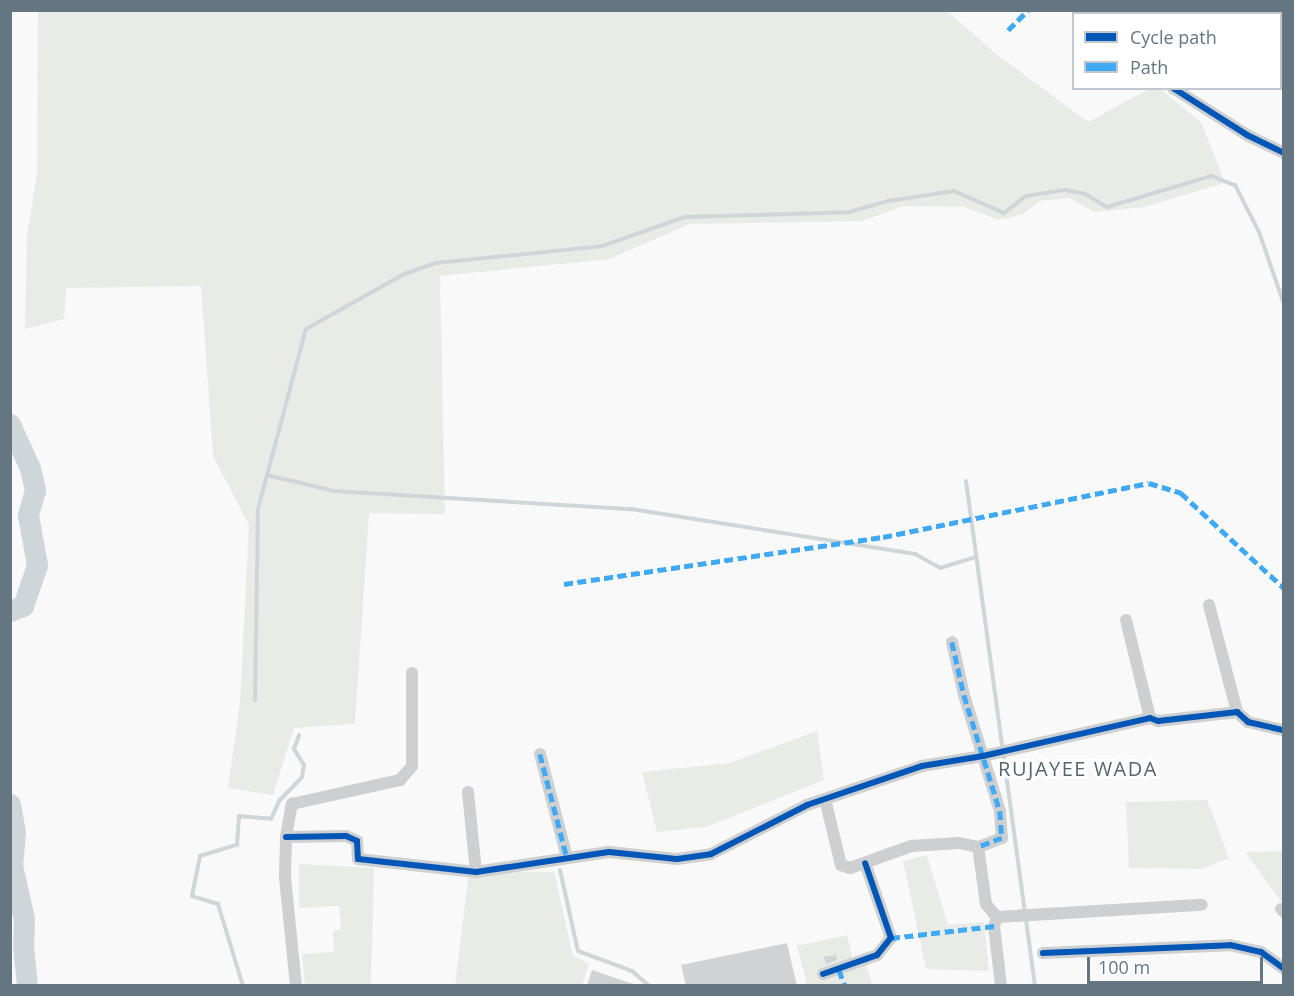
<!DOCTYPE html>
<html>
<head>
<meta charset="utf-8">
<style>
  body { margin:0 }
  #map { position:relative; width:1294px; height:996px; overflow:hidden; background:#f9f9f9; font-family:"Open Sans",sans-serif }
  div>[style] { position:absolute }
  .green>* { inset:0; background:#e8ebe6 }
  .stream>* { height:4px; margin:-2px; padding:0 2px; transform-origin:2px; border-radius:2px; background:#ced6d9 }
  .river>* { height:21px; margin:-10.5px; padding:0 10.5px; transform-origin:10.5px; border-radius:10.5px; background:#ced6d9 }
  .building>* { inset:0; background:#d0d2d3 }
  .minor>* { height:12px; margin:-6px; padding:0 6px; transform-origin:6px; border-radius:6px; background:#cecfd0 }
  .quiet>* { height:4.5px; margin-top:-2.25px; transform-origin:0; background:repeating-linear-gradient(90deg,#3fa9f5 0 9px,transparent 0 13.5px) }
  .cycleway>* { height:6px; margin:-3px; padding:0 3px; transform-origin:3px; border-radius:3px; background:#0057b8 }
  span { translate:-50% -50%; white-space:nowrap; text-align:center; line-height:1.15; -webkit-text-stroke:6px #fff; paint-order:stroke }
  .neighbourhood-label { font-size:20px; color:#57646e; letter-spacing:1.5px }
  .frame { position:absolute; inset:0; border:12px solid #657683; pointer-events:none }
  .legend { position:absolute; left:1072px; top:12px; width:210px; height:78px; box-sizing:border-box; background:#fff; border:2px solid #c1c8cd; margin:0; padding:8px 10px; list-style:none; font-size:18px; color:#657683 }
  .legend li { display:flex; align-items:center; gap:12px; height:30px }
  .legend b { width:30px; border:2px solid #c1c8cd }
  .scale { position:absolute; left:1087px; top:957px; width:176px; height:27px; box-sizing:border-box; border:3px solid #657683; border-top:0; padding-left:8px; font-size:18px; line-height:21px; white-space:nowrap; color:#657683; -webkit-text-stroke:4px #fff; paint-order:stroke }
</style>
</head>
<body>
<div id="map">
  <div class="green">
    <i style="clip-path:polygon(38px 11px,947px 11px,995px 53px,1088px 122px,1149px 89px,1160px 89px,1201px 122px,1225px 183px,1144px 207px,1094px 212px,1070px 198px,1039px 201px,1024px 214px,998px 220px,965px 207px,904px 206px,862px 221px,690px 224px,609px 259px,440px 276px,445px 514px,369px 513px,355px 724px,294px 728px,273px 795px,228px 788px,240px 703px,249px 525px,213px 456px,201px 286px,66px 288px,64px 319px,25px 329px,27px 236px,37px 173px)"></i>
    <i style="clip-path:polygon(1134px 11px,1215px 11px,1211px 14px,1137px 14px)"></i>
    <i style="clip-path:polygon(817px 731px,824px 780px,706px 827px,657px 832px,642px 772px,730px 763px)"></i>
    <i style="clip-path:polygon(1207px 800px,1229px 858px,1201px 869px,1129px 868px,1126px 802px)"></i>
    <i style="clip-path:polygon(1283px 851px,1283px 904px,1245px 852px)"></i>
    <i style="clip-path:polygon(927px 855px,948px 925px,984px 922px,989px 971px,926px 969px,903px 861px)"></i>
    <i style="clip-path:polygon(299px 864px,374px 868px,371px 985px,305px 985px,302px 954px,334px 952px,333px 931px,341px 929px,339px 906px,299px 908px)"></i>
    <i style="clip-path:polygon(469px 871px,554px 872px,573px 956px,589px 964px,582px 985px,455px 986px)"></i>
    <i style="clip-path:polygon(847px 935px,853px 962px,865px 959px,872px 985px,807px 985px,797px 946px)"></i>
  </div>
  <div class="stream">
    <i style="left:267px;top:475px;width:69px;rotate:13.4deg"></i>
    <i style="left:334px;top:491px;width:298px;rotate:3.5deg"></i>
    <i style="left:631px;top:509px;width:288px;rotate:9deg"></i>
    <i style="left:915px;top:554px;width:29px;rotate:29deg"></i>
    <i style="left:940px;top:568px;width:38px;rotate:-17deg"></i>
    <i style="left:966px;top:481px;width:510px;rotate:82.22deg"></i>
    <i style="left:255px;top:700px;width:191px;rotate:-89.1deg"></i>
    <i style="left:258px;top:509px;width:186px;rotate:-75.1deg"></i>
    <i style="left:306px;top:329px;width:112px;rotate:-29.3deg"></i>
    <i style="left:404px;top:274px;width:34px;rotate:-19deg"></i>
    <i style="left:436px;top:263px;width:167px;rotate:-5.8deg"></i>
    <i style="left:602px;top:246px;width:88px;rotate:-19.3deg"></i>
    <i style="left:685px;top:217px;width:164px;rotate:-1.7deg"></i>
    <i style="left:849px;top:212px;width:41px;rotate:-15.8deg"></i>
    <i style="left:888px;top:201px;width:67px;rotate:-8.6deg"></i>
    <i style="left:954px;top:191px;width:55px;rotate:23.7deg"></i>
    <i style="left:1004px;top:213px;width:28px;rotate:-38deg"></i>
    <i style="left:1026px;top:196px;width:39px;rotate:-9deg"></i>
    <i style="left:1065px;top:190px;width:20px;rotate:11deg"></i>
    <i style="left:1085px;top:194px;width:26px;rotate:31deg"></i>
    <i style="left:1107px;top:207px;width:109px;rotate:-16.6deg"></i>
    <i style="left:1211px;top:176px;width:26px;rotate:21deg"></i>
    <i style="left:1235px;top:185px;width:53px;rotate:62.9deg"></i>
    <i style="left:1259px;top:232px;width:76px;rotate:70.9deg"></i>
    <i style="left:560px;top:870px;width:83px;rotate:77.5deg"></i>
    <i style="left:578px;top:951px;width:58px;rotate:20.3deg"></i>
    <i style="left:632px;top:971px;width:23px;rotate:41deg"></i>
    <i style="left:243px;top:986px;width:86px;rotate:-107deg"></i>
    <i style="left:218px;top:904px;width:27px;rotate:-163deg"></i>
    <i style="left:192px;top:896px;width:41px;rotate:-78.7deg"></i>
    <i style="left:200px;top:856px;width:39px;rotate:-17deg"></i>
    <i style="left:237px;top:845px;width:29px;rotate:-86deg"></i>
    <i style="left:239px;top:816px;width:32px;rotate:5deg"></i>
    <i style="left:271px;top:819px;width:20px;rotate:-66deg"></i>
    <i style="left:279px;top:801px;width:33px;rotate:-46deg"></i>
    <i style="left:302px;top:777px;width:12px;rotate:-81deg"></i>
    <i style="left:304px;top:765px;width:19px;rotate:-122deg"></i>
    <i style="left:294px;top:749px;width:15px;rotate:-70deg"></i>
  </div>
  <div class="river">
    <i style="left:10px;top:424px;width:48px;rotate:65.6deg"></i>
    <i style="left:30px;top:468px;width:23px;rotate:77deg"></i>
    <i style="left:35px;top:490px;width:26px;rotate:106deg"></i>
    <i style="left:28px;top:515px;width:51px;rotate:79.8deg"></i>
    <i style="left:37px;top:565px;width:43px;rotate:108.9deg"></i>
    <i style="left:23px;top:606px;width:14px;rotate:159deg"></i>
    <i style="left:10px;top:804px;width:28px;rotate:80deg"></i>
    <i style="left:15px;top:832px;width:33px;rotate:95deg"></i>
    <i style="left:12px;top:865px;width:55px;rotate:77.5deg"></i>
    <i style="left:24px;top:919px;width:26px;rotate:92deg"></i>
    <i style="left:23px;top:945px;width:41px;rotate:84.4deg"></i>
  </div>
  <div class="building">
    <i style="clip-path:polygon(787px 943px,797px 986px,686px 986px,681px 965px)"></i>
    <i style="clip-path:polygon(836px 955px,837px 960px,826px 964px,824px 957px)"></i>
    <i style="clip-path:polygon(592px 970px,633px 984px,632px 986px,587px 986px)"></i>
  </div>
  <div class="minor">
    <i style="left:1079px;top:10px;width:5px;rotate:53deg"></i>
    <i style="left:1173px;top:88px;width:88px;rotate:32.4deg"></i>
    <i style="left:1247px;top:135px;width:41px;rotate:25.9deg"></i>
    <i style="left:1209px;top:605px;width:111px;rotate:75.3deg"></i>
    <i style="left:1126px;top:620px;width:101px;rotate:76.2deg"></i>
    <i style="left:952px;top:642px;width:54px;rotate:77.2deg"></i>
    <i style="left:964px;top:695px;width:121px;rotate:72.8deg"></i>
    <i style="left:1000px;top:811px;width:27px;rotate:86deg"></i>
    <i style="left:1002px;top:838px;width:26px;rotate:159deg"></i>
    <i style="left:540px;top:754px;width:107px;rotate:75.4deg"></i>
    <i style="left:468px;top:792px;width:80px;rotate:84.3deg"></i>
    <i style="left:825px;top:799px;width:68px;rotate:76.4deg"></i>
    <i style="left:841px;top:865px;width:9px;rotate:18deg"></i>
    <i style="left:850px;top:868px;width:65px;rotate:-19.8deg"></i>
    <i style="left:911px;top:846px;width:48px;rotate:-3.6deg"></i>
    <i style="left:959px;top:843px;width:19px;rotate:12deg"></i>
    <i style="left:978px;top:847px;width:58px;rotate:82deg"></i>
    <i style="left:986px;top:904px;width:17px;rotate:50deg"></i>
    <i style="left:286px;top:837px;width:60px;rotate:-1deg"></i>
    <i style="left:346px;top:836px;width:12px;rotate:24deg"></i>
    <i style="left:357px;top:841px;width:18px;rotate:87deg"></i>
    <i style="left:358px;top:859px;width:119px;rotate:6.3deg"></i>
    <i style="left:476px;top:872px;width:134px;rotate:-8.6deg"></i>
    <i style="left:609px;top:852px;width:68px;rotate:5.9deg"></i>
    <i style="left:677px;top:859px;width:34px;rotate:-8deg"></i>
    <i style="left:711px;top:854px;width:108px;rotate:-27deg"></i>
    <i style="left:807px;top:805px;width:121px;rotate:-18.7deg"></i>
    <i style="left:922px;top:766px;width:62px;rotate:-9.3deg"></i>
    <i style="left:983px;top:756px;width:171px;rotate:-12.8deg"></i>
    <i style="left:1150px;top:718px;width:9px;rotate:21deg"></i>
    <i style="left:1158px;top:721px;width:80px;rotate:-6.5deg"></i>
    <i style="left:1237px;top:712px;width:15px;rotate:42deg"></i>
    <i style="left:1248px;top:722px;width:37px;rotate:13deg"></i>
    <i style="left:1281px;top:909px;width:4px;rotate:45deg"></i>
    <i style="left:997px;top:917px;width:205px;rotate:-3.4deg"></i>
    <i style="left:997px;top:917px;width:9px;rotate:108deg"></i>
    <i style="left:994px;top:926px;width:60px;rotate:83.3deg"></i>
    <i style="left:1043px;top:953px;width:187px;rotate:-2.4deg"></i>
    <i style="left:1230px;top:945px;width:32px;rotate:13deg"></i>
    <i style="left:1261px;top:952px;width:29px;rotate:36deg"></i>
    <i style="left:823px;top:974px;width:57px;rotate:-19.4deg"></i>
    <i style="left:877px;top:955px;width:22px;rotate:-51deg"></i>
    <i style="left:891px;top:938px;width:79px;rotate:-109.1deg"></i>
    <i style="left:296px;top:986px;width:110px;rotate:-95.8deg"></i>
    <i style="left:285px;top:877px;width:40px;rotate:-88.6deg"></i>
    <i style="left:286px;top:837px;width:34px;rotate:-80deg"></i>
    <i style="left:292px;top:804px;width:111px;rotate:-12.5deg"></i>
    <i style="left:400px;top:780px;width:18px;rotate:-49deg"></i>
    <i style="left:412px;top:766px;width:93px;rotate:-90deg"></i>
  </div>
  <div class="quiet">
    <i style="left:1008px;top:30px;width:28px;rotate:-45deg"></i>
    <i style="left:564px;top:584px;width:322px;rotate:-8.4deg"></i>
    <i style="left:883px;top:537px;width:271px;rotate:-11.5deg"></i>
    <i style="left:1149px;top:483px;width:34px;rotate:17deg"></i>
    <i style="left:1181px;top:493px;width:140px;rotate:42.7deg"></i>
    <i style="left:952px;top:642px;width:54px;rotate:77.2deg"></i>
    <i style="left:964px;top:695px;width:121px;rotate:72.8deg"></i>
    <i style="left:1000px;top:811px;width:27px;rotate:86deg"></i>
    <i style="left:1002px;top:838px;width:26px;rotate:159deg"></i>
    <i style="left:540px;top:754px;width:107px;rotate:75.4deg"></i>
    <i style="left:891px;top:938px;width:104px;rotate:-6.6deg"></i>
    <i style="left:839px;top:970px;width:17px;rotate:69deg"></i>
  </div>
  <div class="cycleway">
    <i style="left:1173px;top:88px;width:88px;rotate:32.4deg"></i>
    <i style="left:1247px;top:135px;width:41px;rotate:25.9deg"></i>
    <i style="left:286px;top:837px;width:60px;rotate:-1deg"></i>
    <i style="left:346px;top:836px;width:12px;rotate:24deg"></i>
    <i style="left:357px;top:841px;width:18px;rotate:87deg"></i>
    <i style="left:358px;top:859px;width:119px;rotate:6.3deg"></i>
    <i style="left:476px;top:872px;width:134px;rotate:-8.6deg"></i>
    <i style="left:609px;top:852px;width:68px;rotate:5.9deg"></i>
    <i style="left:677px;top:859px;width:34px;rotate:-8deg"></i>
    <i style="left:711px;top:854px;width:108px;rotate:-27deg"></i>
    <i style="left:807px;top:805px;width:121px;rotate:-18.7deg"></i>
    <i style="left:922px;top:766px;width:62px;rotate:-9.3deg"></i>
    <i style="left:983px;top:756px;width:171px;rotate:-12.8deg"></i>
    <i style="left:1150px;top:718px;width:9px;rotate:21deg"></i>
    <i style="left:1158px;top:721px;width:80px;rotate:-6.5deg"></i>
    <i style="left:1237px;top:712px;width:15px;rotate:42deg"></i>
    <i style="left:1248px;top:722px;width:37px;rotate:13deg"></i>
    <i style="left:1043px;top:953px;width:187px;rotate:-2.4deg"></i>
    <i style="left:1230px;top:945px;width:32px;rotate:13deg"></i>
    <i style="left:1261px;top:952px;width:29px;rotate:36deg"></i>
    <i style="left:823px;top:974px;width:57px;rotate:-19.4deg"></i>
    <i style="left:877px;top:955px;width:22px;rotate:-51deg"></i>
    <i style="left:891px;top:938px;width:79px;rotate:-109.1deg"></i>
  </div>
  <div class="neighbourhood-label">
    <span style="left:1078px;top:768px">RUJAYEE WADA</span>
  </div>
  <div class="frame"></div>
  <ul class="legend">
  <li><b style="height:8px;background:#0057b8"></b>Cycle path</li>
  <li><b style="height:8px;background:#3fa9f5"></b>Path</li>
  </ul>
  <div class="scale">100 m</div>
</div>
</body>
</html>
